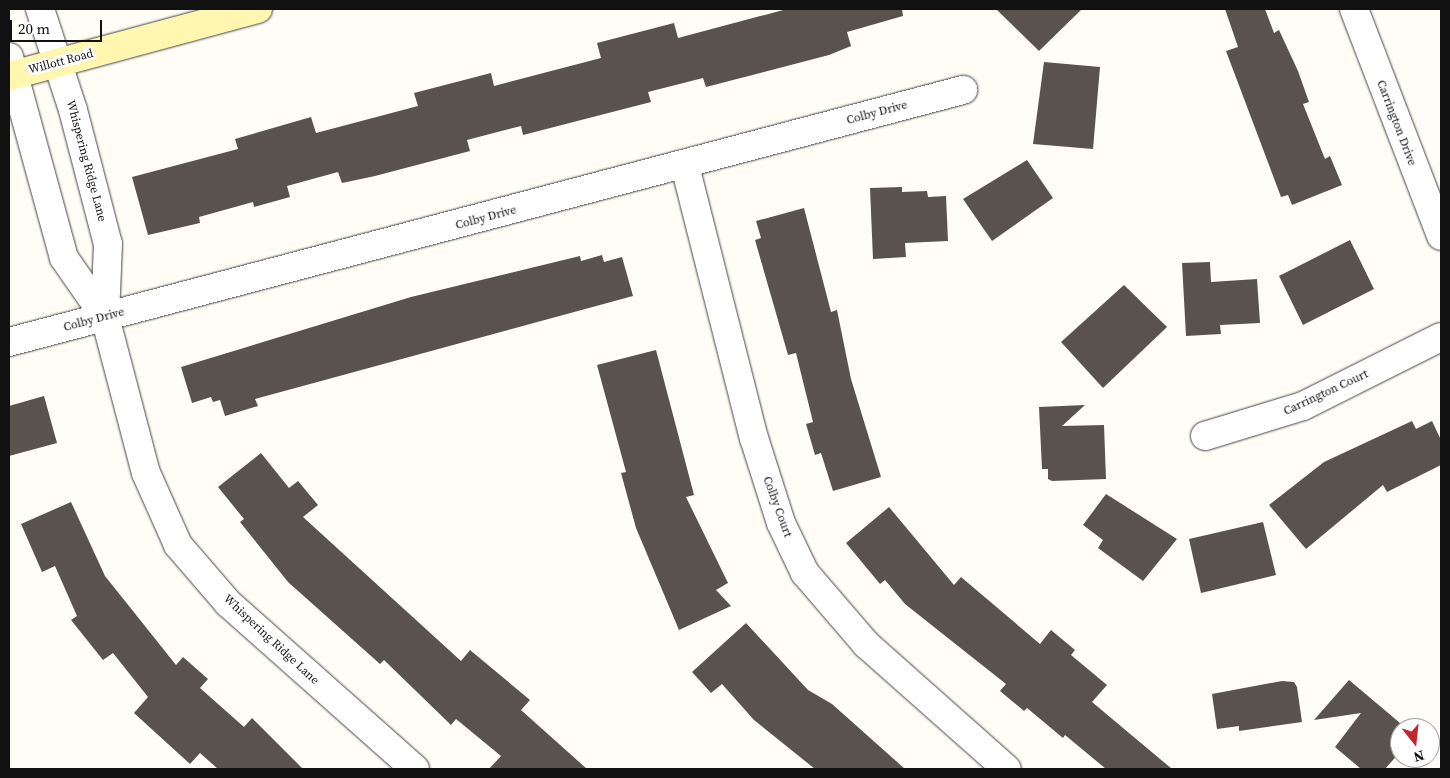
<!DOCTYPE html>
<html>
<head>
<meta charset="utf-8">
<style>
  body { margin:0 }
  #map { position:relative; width:1450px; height:778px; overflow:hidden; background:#fffdf5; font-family:"Source Serif 4",serif }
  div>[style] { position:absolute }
  .building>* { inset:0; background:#5a524d }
  .roads { filter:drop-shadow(0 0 1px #444) drop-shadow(0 0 1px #444) }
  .minor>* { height:28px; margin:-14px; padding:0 14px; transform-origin:14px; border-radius:14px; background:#fff }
  .secondary>* { height:28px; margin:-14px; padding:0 14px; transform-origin:14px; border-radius:14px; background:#fff6b0 }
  span { translate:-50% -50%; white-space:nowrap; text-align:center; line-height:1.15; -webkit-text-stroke:5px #fff; paint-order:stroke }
  .street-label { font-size:12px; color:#111 }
  .frame { position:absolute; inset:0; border:10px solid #111; pointer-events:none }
  .north { position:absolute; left:1390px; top:718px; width:50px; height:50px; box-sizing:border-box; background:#fff; border:1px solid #a0a0a0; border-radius:50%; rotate:164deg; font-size:14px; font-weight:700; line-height:20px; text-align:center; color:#111 }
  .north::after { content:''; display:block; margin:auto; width:18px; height:22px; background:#c4262e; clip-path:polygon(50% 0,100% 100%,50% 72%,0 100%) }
  .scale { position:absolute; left:10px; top:20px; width:92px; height:22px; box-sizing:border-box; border:2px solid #111; border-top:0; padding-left:6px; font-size:15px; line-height:18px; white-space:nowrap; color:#111; -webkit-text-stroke:4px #fff; paint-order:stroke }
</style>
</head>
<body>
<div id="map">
  <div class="building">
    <i style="clip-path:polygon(787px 9px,902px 9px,903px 16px,847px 32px,851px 46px,829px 55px,706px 87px,703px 78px,648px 92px,651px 102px,523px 135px,521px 126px,467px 140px,470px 151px,375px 176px,342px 183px,338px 172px,287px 186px,290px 197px,254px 207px,253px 202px,199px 217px,200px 223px,148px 235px,132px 177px,238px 149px,235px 139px,311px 117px,316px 133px,418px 106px,414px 93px,491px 73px,494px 86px,601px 58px,597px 43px,674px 23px,678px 38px)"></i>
    <i style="clip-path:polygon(996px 9px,1082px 9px,1039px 51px)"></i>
    <i style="clip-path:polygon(1225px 9px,1265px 9px,1274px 33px,1279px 30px,1298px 71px,1309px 102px,1303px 104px,1325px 159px,1330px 156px,1342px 185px,1292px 205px,1288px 195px,1281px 197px,1226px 51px,1238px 47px)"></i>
    <i style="clip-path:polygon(1044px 62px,1100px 67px,1093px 149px,1033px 144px)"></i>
    <i style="clip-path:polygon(1027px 160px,1053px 198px,992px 241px,963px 199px)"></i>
    <i style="clip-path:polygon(902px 187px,902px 192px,927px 191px,928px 197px,946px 196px,948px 241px,905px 243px,906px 257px,873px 259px,870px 188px)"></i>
    <i style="clip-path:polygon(804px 208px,831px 312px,837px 310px,851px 379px,881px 477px,833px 491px,821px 453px,815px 455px,806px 424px,813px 422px,796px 353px,788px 355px,755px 240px,761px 238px,756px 221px)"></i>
    <i style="clip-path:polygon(1350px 240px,1374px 289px,1303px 325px,1279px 276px)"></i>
    <i style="clip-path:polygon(602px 255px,604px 262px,622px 257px,633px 296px,255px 399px,258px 406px,225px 416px,220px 400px,213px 402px,211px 397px,192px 403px,181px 367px,411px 297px,580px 256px,581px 261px)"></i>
    <i style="clip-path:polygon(1210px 262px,1211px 282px,1257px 279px,1260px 323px,1220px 325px,1221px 334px,1186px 336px,1182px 263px)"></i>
    <i style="clip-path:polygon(1124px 285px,1167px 327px,1103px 388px,1061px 342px)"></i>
    <i style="clip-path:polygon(656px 350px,694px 495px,686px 497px,728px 583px,716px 590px,731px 606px,679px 630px,636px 528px,621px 473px,626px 472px,597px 365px)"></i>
    <i style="clip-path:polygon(44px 396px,57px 443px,9px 456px,9px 406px)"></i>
    <i style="clip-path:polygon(1085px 405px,1062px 426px,1104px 425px,1106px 479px,1052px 481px,1048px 479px,1048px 469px,1042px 469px,1039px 407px)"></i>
    <i style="clip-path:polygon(1412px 421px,1416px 429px,1432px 421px,1441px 440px,1441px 465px,1387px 492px,1383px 485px,1306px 549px,1269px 505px,1324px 462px)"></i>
    <i style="clip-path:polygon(261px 453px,289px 488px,298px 481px,318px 505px,303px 517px,461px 661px,470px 650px,530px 700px,521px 710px,587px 769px,489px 769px,501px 756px,456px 719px,451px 725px,384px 660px,380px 664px,288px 582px,240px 522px,244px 519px,218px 487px)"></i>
    <i style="clip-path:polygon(1106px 494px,1177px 539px,1143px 581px,1098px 548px,1103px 540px,1083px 525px)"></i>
    <i style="clip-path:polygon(71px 502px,105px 576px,176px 665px,183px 657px,208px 679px,200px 688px,244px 727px,252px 718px,303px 769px,218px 769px,200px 753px,190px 764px,134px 713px,148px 697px,113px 653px,103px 660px,71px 620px,77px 616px,55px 566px,42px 572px,21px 524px)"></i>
    <i style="clip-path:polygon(889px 507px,954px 585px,961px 577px,1040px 644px,1051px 630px,1075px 650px,1071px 655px,1107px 685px,1092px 702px,1172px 769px,1106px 769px,1065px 735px,1063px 738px,1027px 708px,1024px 711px,1000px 691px,1006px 684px,905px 604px,885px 580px,880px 584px,846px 543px)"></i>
    <i style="clip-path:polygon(1263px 522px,1276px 575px,1201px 593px,1189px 539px)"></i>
    <i style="clip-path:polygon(746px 623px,808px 690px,832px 704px,905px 769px,815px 769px,754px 720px,722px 684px,711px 693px,692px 672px)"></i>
    <i style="clip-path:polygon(1349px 680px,1400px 723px,1400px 752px,1385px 769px,1361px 769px,1335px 747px,1361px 713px,1314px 720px)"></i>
    <i style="clip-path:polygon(1282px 681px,1294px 682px,1297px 687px,1302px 722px,1239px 731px,1239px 726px,1217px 729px,1212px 694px)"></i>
  </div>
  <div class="roads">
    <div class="minor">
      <i style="left:40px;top:9px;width:106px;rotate:71.9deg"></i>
      <i style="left:73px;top:110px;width:138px;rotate:75.4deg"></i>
      <i style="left:108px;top:244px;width:73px;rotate:92.4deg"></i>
      <i style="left:105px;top:317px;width:161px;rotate:75.3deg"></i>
      <i style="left:146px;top:473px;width:79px;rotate:66deg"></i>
      <i style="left:178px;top:545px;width:77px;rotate:49.2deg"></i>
      <i style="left:228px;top:603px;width:250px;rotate:41.6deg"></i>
      <i style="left:1354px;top:9px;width:243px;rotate:69deg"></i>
      <i style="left:9px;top:57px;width:208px;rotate:74.7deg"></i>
      <i style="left:64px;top:258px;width:72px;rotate:55.2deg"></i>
      <i style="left:685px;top:166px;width:281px;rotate:75.8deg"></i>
      <i style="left:754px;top:438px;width:89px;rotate:72.4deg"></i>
      <i style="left:781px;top:523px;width:55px;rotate:64.4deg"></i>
      <i style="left:805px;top:573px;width:94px;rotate:49.3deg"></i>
      <i style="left:866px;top:644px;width:188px;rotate:41.6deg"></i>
      <i style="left:9px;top:342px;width:987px;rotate:-14.8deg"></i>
      <i style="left:1205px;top:436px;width:102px;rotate:-17deg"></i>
      <i style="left:1303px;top:406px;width:154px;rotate:-26.6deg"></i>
    </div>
    <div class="secondary">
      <i style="left:9px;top:76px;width:258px;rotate:-15.1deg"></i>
    </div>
  </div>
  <div class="street-label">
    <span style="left:61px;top:62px;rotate:-15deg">Willott Road</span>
    <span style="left:877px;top:113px;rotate:-15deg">Colby Drive</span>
    <span style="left:1396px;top:123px;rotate:69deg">Carrington Drive</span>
    <span style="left:86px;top:161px;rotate:75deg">Whispering Ridge Lane</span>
    <span style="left:486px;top:218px;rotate:-15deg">Colby Drive</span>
    <span style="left:94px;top:320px;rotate:-15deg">Colby Drive</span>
    <span style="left:1326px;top:393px;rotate:-25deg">Carrington Court</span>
    <span style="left:777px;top:507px;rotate:70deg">Colby Court</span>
    <span style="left:271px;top:640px;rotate:43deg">Whispering Ridge Lane</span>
  </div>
  <div class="frame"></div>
  <div class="north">N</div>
  <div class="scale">20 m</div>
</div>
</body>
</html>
